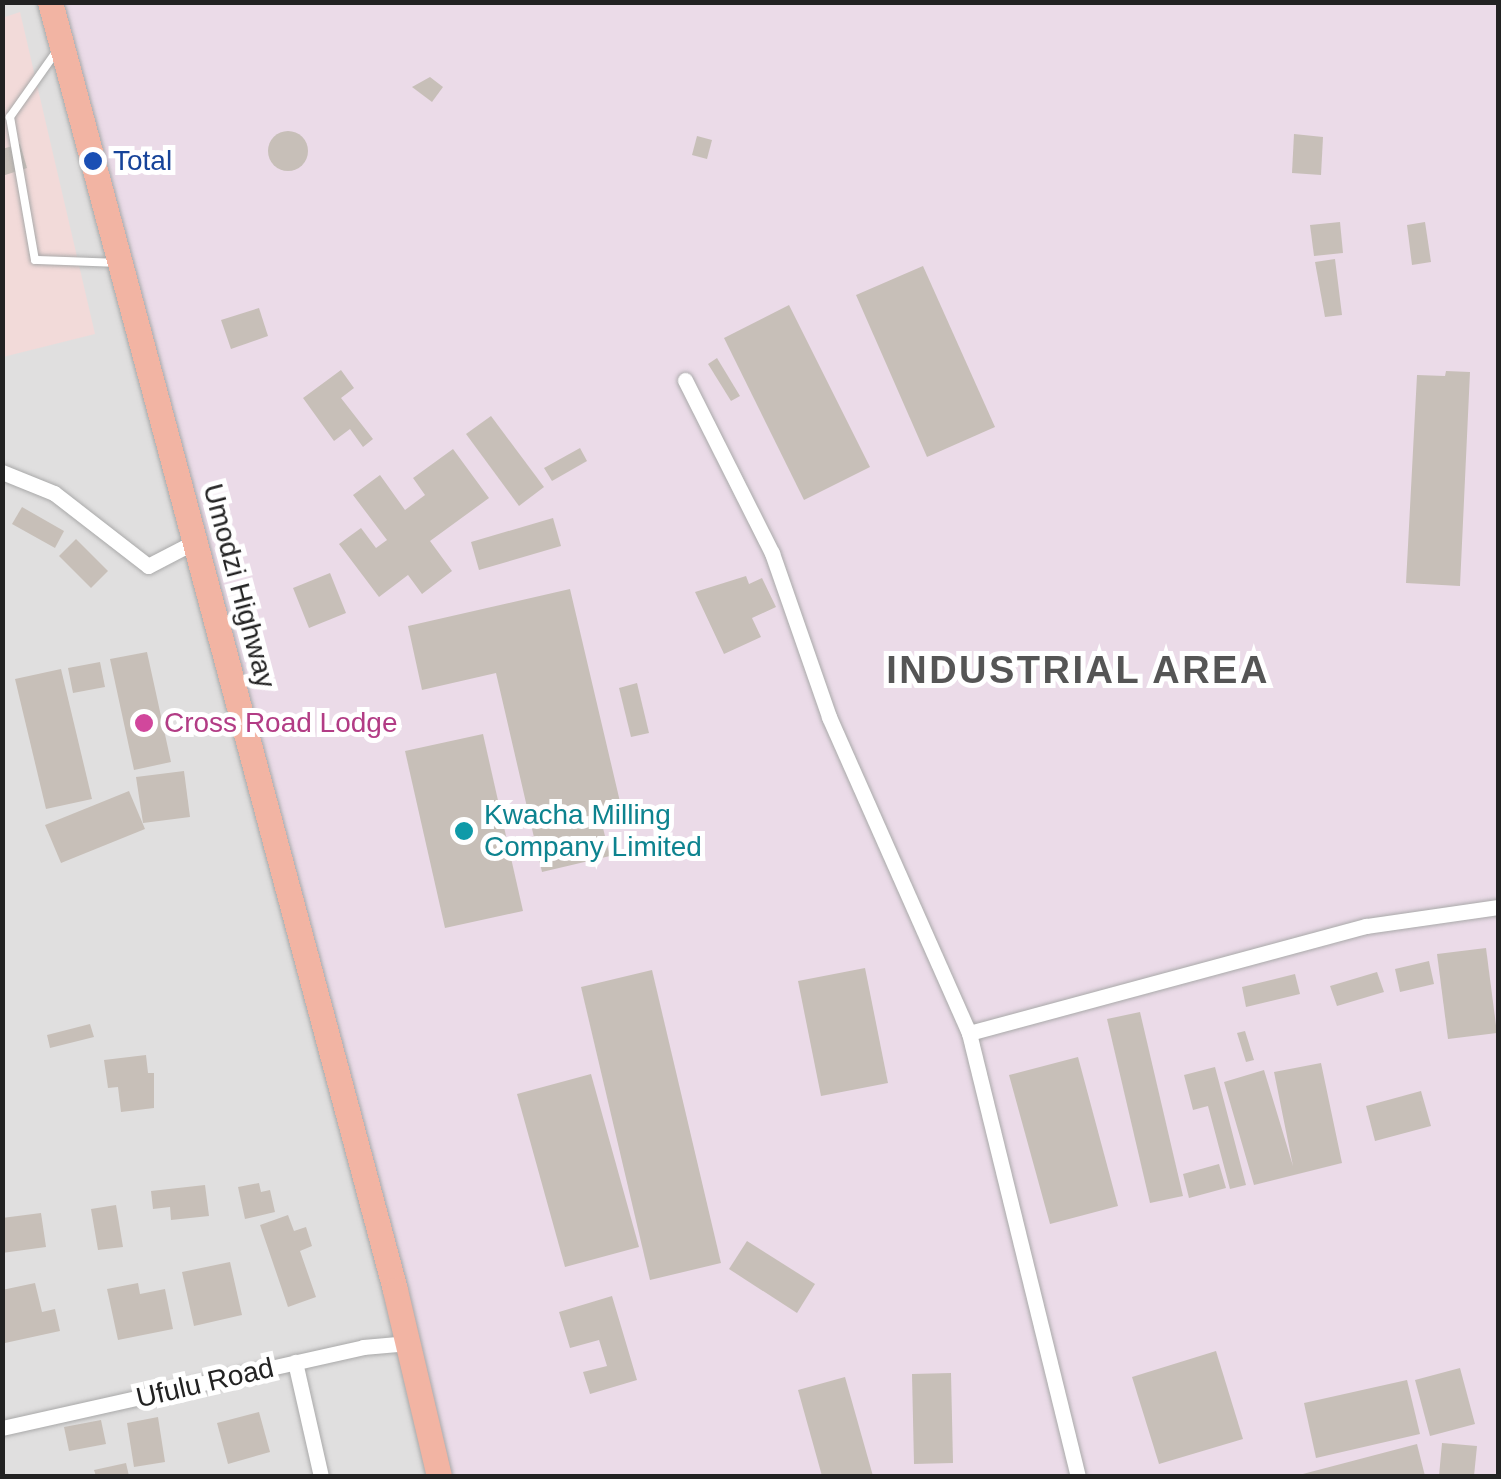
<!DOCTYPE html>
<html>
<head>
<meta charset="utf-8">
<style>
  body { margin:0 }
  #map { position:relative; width:1501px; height:1479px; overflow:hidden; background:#f2efe9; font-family:Helvetica,sans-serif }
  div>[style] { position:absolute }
  .residential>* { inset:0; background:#e0dfdf }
  .commercial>* { inset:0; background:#f2dad9 }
  .industrial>* { inset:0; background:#ebdbe8 }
  .building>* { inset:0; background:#c7bfb8 }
  .round { border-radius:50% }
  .roads { filter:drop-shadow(0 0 2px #a9a9a9) drop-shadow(0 0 2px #a9a9a9) }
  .service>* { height:8px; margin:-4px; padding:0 4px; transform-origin:4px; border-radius:4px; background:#fff }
  .minor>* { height:15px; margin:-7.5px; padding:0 7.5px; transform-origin:7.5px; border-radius:7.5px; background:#fff }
  .trunk>* { height:25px; margin:-12.5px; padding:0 12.5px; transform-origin:12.5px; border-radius:12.5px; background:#f2b4a3 }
  .dots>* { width:28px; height:28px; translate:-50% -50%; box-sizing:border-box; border:5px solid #fff; border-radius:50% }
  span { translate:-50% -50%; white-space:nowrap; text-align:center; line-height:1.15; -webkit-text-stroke:10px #fff; paint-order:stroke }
  .transit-label { font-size:28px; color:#164399 }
  .left { translate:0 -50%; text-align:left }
  .street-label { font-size:28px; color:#222 }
  .hotel-label { font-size:28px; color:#b23c85 }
  .culture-label { font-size:28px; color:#0d838f }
  .district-label { font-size:38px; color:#555; font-weight:700; letter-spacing:2.5px }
  .frame { position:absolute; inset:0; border:5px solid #222; pointer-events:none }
</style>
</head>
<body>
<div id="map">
  <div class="residential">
    <i style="clip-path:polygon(50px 2px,437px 1476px,3px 1476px,2px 3px)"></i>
  </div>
  <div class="commercial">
    <i style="clip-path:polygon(20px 12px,95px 334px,3px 357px,2px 18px)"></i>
  </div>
  <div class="industrial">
    <i style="clip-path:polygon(49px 3px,1498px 3px,1498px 1476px,437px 1476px)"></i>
  </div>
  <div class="building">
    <i style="clip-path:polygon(430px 77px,443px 87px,432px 102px,412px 87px)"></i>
    <i class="round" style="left:268px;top:131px;width:40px;height:40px"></i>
    <i style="clip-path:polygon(1294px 134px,1323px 137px,1321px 175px,1292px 173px)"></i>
    <i style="clip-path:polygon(697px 136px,712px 140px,707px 159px,692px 155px)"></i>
    <i style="clip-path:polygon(20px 144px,27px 168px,2px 176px,2px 149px)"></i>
    <i style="clip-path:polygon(1340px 222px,1343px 253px,1314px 256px,1310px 225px)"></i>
    <i style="clip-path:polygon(1425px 222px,1431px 262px,1412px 265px,1407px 225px)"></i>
    <i style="clip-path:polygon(1335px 259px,1342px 315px,1325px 317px,1315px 262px)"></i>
    <i style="clip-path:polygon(923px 266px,995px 427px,927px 457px,856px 295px)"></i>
    <i style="clip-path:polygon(789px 305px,870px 467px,804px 500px,724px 338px)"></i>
    <i style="clip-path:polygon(259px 308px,268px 336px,231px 349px,221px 320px)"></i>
    <i style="clip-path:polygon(717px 358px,740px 396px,731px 401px,708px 364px)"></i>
    <i style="clip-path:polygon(341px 370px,354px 388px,341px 398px,373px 439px,363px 447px,350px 429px,334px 441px,303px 398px)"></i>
    <i style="clip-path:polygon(1446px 371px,1470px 372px,1460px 586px,1406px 583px,1417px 375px,1445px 376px)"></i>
    <i style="clip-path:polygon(491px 416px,544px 487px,519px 506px,466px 434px)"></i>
    <i style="clip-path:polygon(580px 448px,587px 461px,552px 481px,544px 468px)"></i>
    <i style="clip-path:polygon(453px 449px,489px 498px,430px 541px,452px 571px,422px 594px,408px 575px,379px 597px,339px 544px,361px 528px,376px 548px,387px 540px,353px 495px,380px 475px,405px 510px,425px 495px,413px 478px)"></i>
    <i style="clip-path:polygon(22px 507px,64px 531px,55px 548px,12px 524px)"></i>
    <i style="clip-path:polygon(553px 518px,561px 546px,479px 570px,471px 542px)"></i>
    <i style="clip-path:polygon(76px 539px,108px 571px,91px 588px,59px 556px)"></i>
    <i style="clip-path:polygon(330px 573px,346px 613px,309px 628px,293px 588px)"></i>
    <i style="clip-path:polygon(746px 576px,749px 584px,762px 578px,776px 607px,752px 618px,761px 637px,724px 654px,695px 592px)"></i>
    <i style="clip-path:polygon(570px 589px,625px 823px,603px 828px,610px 856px,542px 872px,496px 673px,422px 690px,408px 626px)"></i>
    <i style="clip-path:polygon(147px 652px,171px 762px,134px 770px,110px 659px)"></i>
    <i style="clip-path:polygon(100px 662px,105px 687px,73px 693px,68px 668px)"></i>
    <i style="clip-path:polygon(61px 669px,92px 799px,46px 809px,15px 679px)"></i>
    <i style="clip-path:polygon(637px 683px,649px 733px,631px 737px,619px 688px)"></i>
    <i style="clip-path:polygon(483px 734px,523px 911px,445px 928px,405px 751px)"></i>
    <i style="clip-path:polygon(184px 771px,190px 817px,143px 823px,136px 777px)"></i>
    <i style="clip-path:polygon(129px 791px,145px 829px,61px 863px,45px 825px)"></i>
    <i style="clip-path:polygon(1486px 948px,1497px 1033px,1448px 1039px,1437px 954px)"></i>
    <i style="clip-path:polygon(1429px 961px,1434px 984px,1400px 992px,1395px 969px)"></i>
    <i style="clip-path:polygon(865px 968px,888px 1083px,821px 1096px,798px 981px)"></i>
    <i style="clip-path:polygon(652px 970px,721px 1263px,650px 1280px,581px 987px)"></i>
    <i style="clip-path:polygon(1377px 972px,1384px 992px,1337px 1006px,1330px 986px)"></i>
    <i style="clip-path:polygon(1295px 974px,1300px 994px,1246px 1007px,1242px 987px)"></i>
    <i style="clip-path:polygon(1140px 1012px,1183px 1196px,1150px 1203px,1107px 1019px)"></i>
    <i style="clip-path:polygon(90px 1024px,94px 1037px,50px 1048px,47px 1035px)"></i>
    <i style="clip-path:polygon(1245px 1031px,1254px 1060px,1246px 1062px,1237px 1033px)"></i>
    <i style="clip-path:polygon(146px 1055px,148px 1073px,154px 1073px,154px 1108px,121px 1112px,118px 1087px,108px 1088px,104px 1060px)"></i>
    <i style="clip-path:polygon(1078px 1057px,1118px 1206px,1050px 1224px,1009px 1075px)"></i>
    <i style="clip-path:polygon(1321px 1063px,1342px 1163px,1254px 1185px,1224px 1082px,1264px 1070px,1293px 1166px,1274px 1072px)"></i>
    <i style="clip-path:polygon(1215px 1067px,1246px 1185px,1230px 1189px,1208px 1106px,1193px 1110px,1184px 1075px)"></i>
    <i style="clip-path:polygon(591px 1074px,639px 1247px,565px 1267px,517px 1094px)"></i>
    <i style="clip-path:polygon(1421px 1091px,1431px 1126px,1375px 1141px,1366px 1106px)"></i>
    <i style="clip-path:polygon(1219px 1164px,1226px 1188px,1189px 1198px,1183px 1174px)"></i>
    <i style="clip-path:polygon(259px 1183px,261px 1192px,270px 1190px,275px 1212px,245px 1219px,238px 1187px)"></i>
    <i style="clip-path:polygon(205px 1185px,209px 1216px,171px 1220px,170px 1207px,153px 1209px,151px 1191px)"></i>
    <i style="clip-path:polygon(116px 1205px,123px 1247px,98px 1250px,91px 1209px)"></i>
    <i style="clip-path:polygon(41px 1213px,46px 1247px,2px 1253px,2px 1218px)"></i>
    <i style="clip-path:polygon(288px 1215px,294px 1231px,306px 1227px,312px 1246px,300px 1251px,316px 1297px,288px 1307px,260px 1225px)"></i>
    <i style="clip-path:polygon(747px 1241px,815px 1284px,797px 1313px,729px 1269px)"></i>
    <i style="clip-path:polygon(230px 1262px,242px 1315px,194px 1326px,182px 1272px)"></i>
    <i style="clip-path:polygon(35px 1283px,42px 1312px,55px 1309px,60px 1331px,5px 1343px,2px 1290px)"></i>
    <i style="clip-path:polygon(138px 1283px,140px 1294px,165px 1289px,173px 1329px,118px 1340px,107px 1289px)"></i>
    <i style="clip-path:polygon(612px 1296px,637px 1380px,590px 1394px,583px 1372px,607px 1366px,599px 1340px,570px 1348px,559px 1312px)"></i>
    <i style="clip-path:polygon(1216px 1351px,1243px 1439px,1159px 1464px,1132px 1377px)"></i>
    <i style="clip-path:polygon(1460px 1368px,1475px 1424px,1430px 1436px,1415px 1380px)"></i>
    <i style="clip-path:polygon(951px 1373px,953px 1463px,914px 1464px,912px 1374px)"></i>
    <i style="clip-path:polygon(845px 1377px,873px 1476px,822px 1476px,798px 1390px)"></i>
    <i style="clip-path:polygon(1407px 1380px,1420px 1434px,1316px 1458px,1304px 1403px)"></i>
    <i style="clip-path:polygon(259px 1412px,270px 1452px,228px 1464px,217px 1423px)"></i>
    <i style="clip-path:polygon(158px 1417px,165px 1462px,134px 1467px,127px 1423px)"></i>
    <i style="clip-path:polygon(101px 1420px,106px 1444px,69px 1451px,64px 1427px)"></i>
    <i style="clip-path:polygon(1442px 1443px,1477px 1446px,1474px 1476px,1439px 1476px)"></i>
    <i style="clip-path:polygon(1417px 1444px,1425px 1476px,1299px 1476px,1299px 1475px)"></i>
    <i style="clip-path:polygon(126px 1463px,129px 1476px,96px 1476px,94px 1470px)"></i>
  </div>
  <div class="roads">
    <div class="service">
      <i style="left:56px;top:52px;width:80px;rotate:125.3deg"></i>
      <i style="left:10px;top:117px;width:145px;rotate:80.1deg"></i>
      <i style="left:35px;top:260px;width:81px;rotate:2.1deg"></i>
    </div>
    <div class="minor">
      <i style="left:685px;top:380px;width:194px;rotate:63.3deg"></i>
      <i style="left:772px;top:553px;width:174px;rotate:70.8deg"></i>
      <i style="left:829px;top:717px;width:346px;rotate:66.1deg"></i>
      <i style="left:969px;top:1033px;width:456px;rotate:76.2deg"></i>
      <i style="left:2px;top:472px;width:56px;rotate:22deg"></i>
      <i style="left:54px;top:493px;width:119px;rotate:37.8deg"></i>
      <i style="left:148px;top:566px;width:54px;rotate:-27.5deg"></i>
      <i style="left:969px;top:1033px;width:411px;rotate:-15.1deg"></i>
      <i style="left:1366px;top:926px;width:133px;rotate:-8.2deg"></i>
      <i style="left:295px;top:1362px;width:117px;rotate:77.2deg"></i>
      <i style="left:2px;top:1428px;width:370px;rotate:-12.6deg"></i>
      <i style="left:363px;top:1347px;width:46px;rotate:-5deg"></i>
    </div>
    <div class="trunk">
      <i style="left:50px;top:2px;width:1333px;rotate:75deg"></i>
      <i style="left:395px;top:1290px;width:191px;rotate:76.7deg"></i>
    </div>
  </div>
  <div class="dots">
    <i style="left:93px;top:161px;background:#1a4fb4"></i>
    <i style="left:144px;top:723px;background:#d1479c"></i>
    <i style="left:464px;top:831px;background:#0f9aa8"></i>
  </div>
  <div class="transit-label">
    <span class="left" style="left:113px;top:161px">Total</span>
  </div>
  <div class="street-label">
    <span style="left:239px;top:586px;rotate:75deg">Umodzi Highway</span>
    <span style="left:205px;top:1383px;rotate:-13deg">Ufulu Road</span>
  </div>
  <div class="hotel-label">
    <span class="left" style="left:164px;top:723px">Cross Road Lodge</span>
  </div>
  <div class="culture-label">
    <span class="left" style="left:484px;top:831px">Kwacha Milling<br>Company Limited</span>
  </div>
  <div class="district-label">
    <span style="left:1078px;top:671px">INDUSTRIAL AREA</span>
  </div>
  <div class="frame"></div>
</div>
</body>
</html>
